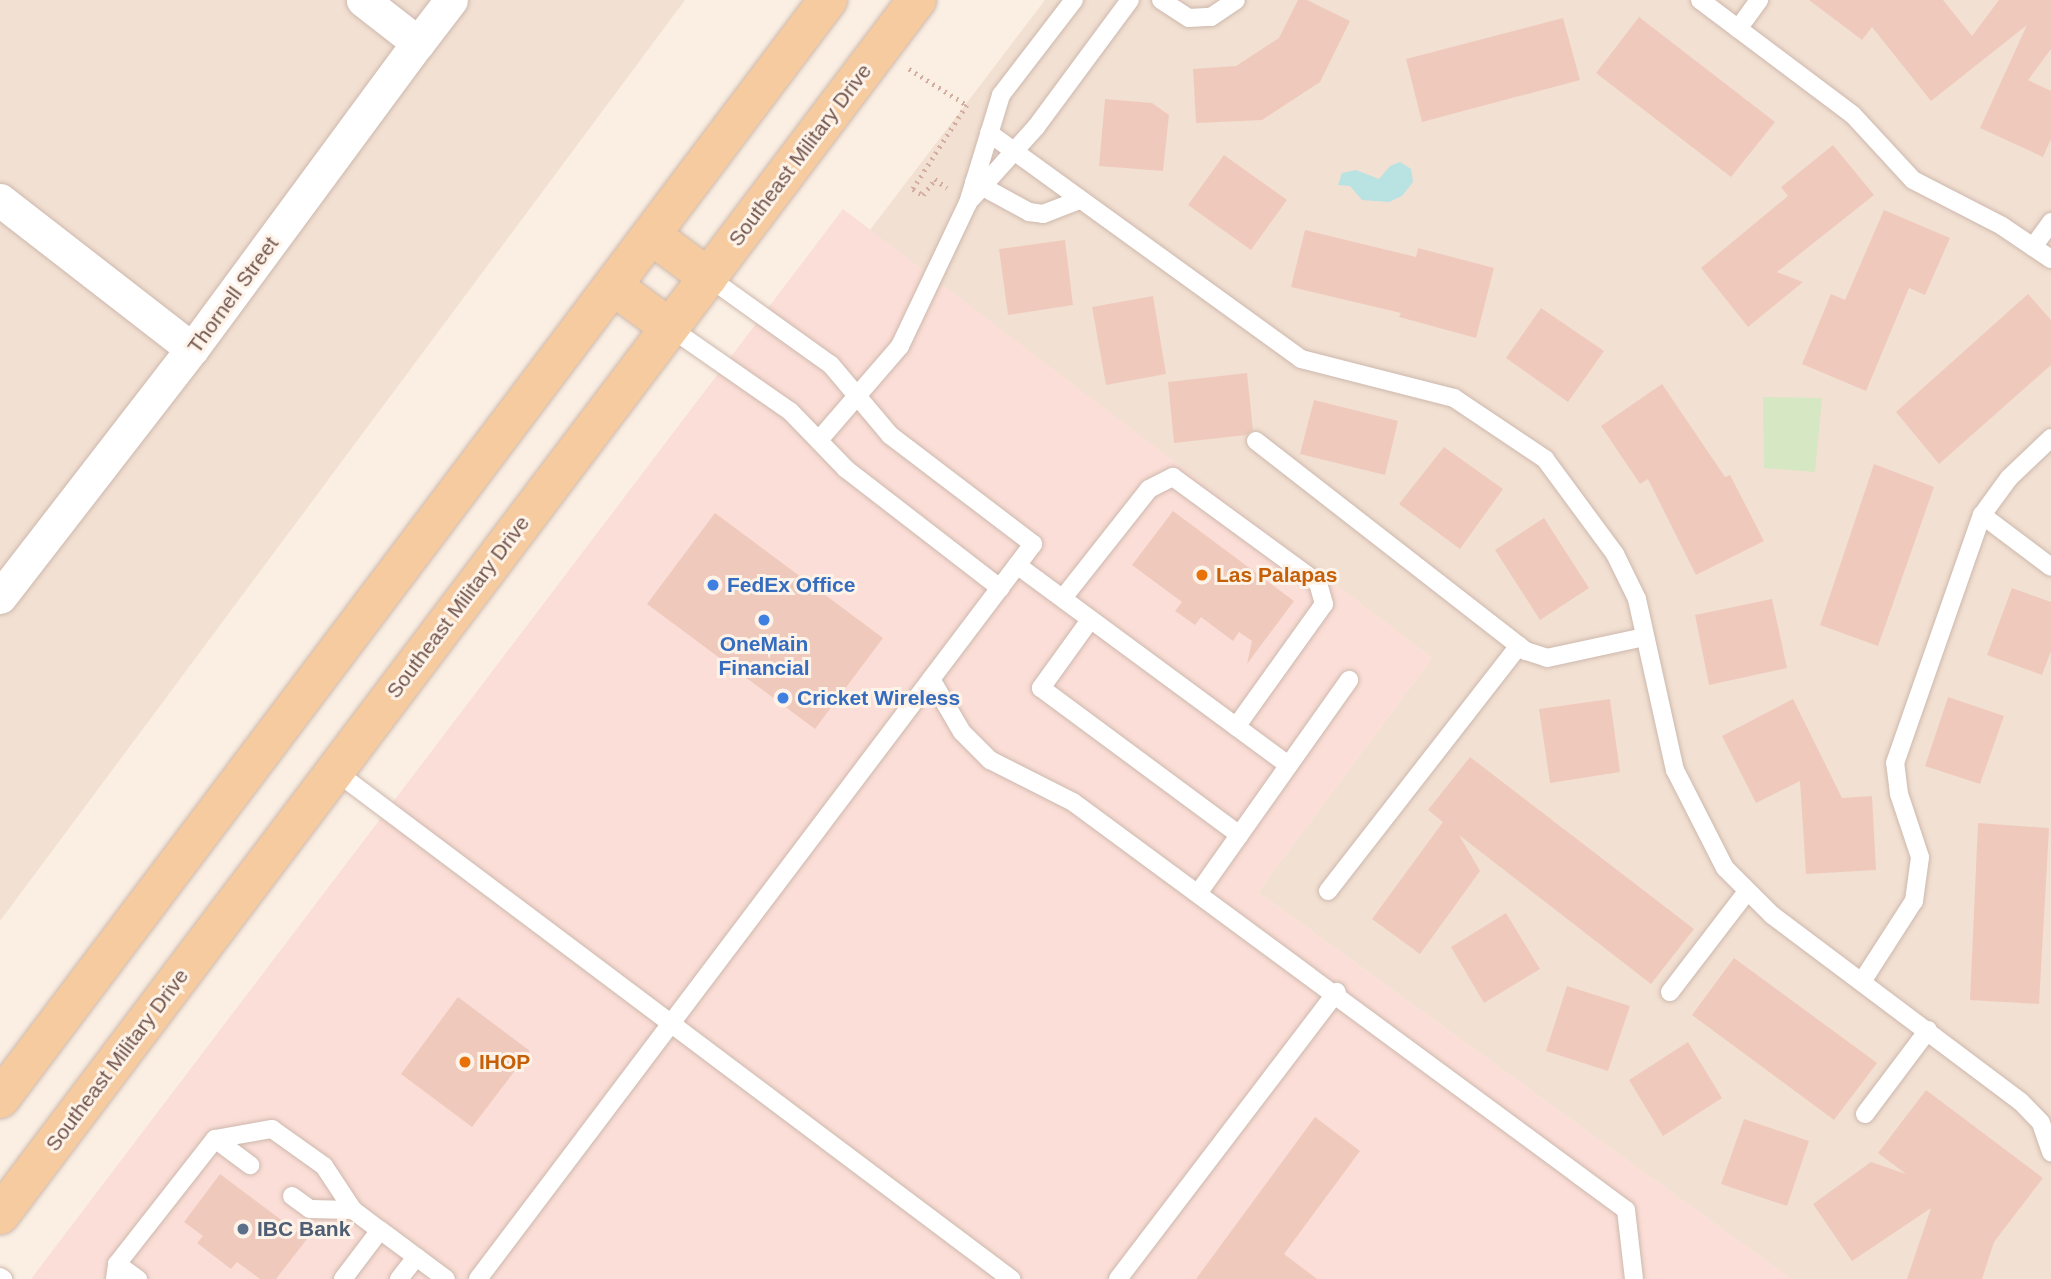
<!DOCTYPE html>
<html>
<head>
<meta charset="utf-8">
<style>
  body { margin:0 }
  #map { position:relative; width:2051px; height:1279px; overflow:hidden; background:#fbefe3; font-family:Arial,sans-serif }
  div>[style] { position:absolute }
  .residential>* { inset:0; background:#f2e0d2 }
  .commercial>* { inset:0; background:#fbded7 }
  .green>* { inset:0; background:#d6e7c3 }
  .water>* { inset:0; background:#b9e2e3 }
  .building>* { inset:0; background:#efcabc }
  .path>* { height:4.5px; margin-top:-2.25px; transform-origin:0; background:repeating-linear-gradient(90deg,#d3aea0 0 2px,transparent 0 7px) }
  .roads { filter:drop-shadow(0 0 2px #cdb8ad) drop-shadow(0 0 2px #cdb8ad) }
  .lane>* { height:18px; margin:-9px; padding:0 9px; transform-origin:9px; border-radius:9px; background:#fff }
  .street>* { height:33px; margin:-16.5px; padding:0 16.5px; transform-origin:16.5px; border-radius:16.5px; background:#fff }
  .primary>* { height:38px; margin:-19px; padding:0 19px; transform-origin:19px; border-radius:19px; background:#f6cb9f }
  .dots>* { width:19px; height:19px; translate:-50% -50%; box-sizing:border-box; border:4px solid #fef3e9; border-radius:50% }
  span { translate:-50% -50%; white-space:nowrap; text-align:center; line-height:1.15; -webkit-text-stroke:6px #fef3e9; paint-order:stroke }
  .street-label { font-size:21px; color:#71544b }
  .food-label { font-size:21px; color:#c56008; font-weight:700 }
  .left { translate:0 -50%; text-align:left }
  .shop-label { font-size:21px; color:#366cbe; font-weight:700 }
  .service-label { font-size:21px; color:#4e5e75; font-weight:700 }
</style>
</head>
<body>
<div id="map">
  <div class="residential">
    <i style="clip-path:polygon(0 0,685px 0,0 921px)"></i>
    <i style="clip-path:polygon(1045px 0,2051px 0,2051px 1279px,1791px 1279px,1258px 892px,1432px 658px,870px 230px)"></i>
  </div>
  <div class="commercial">
    <i style="clip-path:polygon(843px 209px,1432px 658px,1258px 892px,1791px 1279px,31px 1279px)"></i>
  </div>
  <div class="green">
    <i style="clip-path:polygon(1763px 397px,1822px 398px,1815px 472px,1764px 468px)"></i>
  </div>
  <div class="water">
    <i style="clip-path:polygon(1400px 162px,1411px 169px,1413px 182px,1402px 196px,1389px 202px,1362px 200px,1350px 186px,1338px 185px,1342px 173px,1356px 170px,1379px 179px,1390px 166px)"></i>
  </div>
  <div class="building">
    <i style="clip-path:polygon(1298px 0,1307px 0,1350px 21px,1320px 82px,1262px 120px,1196px 123px,1193px 69px,1236px 66px,1279px 38px)"></i>
    <i style="clip-path:polygon(1809px 0,1943px 0,1972px 36px,1999px 0,2051px 0,2051px 49px,2028px 80px,2051px 91px,2051px 139px,2043px 157px,1980px 128px,2027px 25px,1931px 101px,1872px 27px,1862px 40px)"></i>
    <i style="clip-path:polygon(1639px 17px,1775px 122px,1731px 177px,1596px 73px)"></i>
    <i style="clip-path:polygon(1563px 18px,1580px 80px,1422px 122px,1406px 59px)"></i>
    <i style="clip-path:polygon(1105px 99px,1152px 103px,1169px 115px,1163px 171px,1099px 166px)"></i>
    <i style="clip-path:polygon(1833px 145px,1874px 195px,1777px 272px,1803px 282px,1748px 327px,1701px 268px,1788px 196px,1781px 187px)"></i>
    <i style="clip-path:polygon(1224px 155px,1287px 200px,1251px 250px,1188px 205px)"></i>
    <i style="clip-path:polygon(1884px 210px,1950px 238px,1925px 295px,1909px 288px,1866px 391px,1802px 364px,1831px 294px,1845px 300px)"></i>
    <i style="clip-path:polygon(1305px 230px,1416px 257px,1418px 248px,1494px 268px,1476px 338px,1399px 317px,1401px 313px,1291px 287px)"></i>
    <i style="clip-path:polygon(1065px 240px,1073px 305px,1008px 315px,999px 249px)"></i>
    <i style="clip-path:polygon(2028px 294px,2051px 320px,2051px 365px,1939px 464px,1896px 412px)"></i>
    <i style="clip-path:polygon(1153px 296px,1166px 374px,1106px 385px,1092px 307px)"></i>
    <i style="clip-path:polygon(1541px 308px,1604px 351px,1568px 402px,1506px 358px)"></i>
    <i style="clip-path:polygon(1247px 373px,1253px 430px,1246px 435px,1174px 443px,1168px 382px)"></i>
    <i style="clip-path:polygon(1662px 384px,1725px 477px,1730px 475px,1764px 541px,1696px 575px,1648px 479px,1640px 484px,1601px 426px)"></i>
    <i style="clip-path:polygon(1314px 400px,1398px 421px,1385px 475px,1300px 454px)"></i>
    <i style="clip-path:polygon(1444px 447px,1503px 489px,1460px 549px,1399px 504px)"></i>
    <i style="clip-path:polygon(1874px 464px,1934px 487px,1878px 646px,1820px 625px)"></i>
    <i style="clip-path:polygon(1173px 511px,1294px 601px,1247px 664px,1252px 641px,1239px 632px,1233px 641px,1201px 617px,1195px 625px,1175px 611px,1182px 602px,1132px 565px)"></i>
    <i style="clip-path:polygon(715px 513px,883px 638px,815px 729px,647px 604px)"></i>
    <i style="clip-path:polygon(1544px 518px,1589px 588px,1540px 620px,1495px 550px)"></i>
    <i style="clip-path:polygon(2012px 588px,2051px 602px,2051px 651px,2042px 675px,1987px 655px)"></i>
    <i style="clip-path:polygon(1772px 599px,1787px 668px,1709px 685px,1695px 615px)"></i>
    <i style="clip-path:polygon(1948px 697px,2004px 716px,1980px 784px,1925px 766px)"></i>
    <i style="clip-path:polygon(1610px 699px,1620px 772px,1550px 783px,1539px 709px)"></i>
    <i style="clip-path:polygon(1793px 699px,1842px 798px,1872px 796px,1876px 870px,1806px 874px,1800px 781px,1756px 803px,1722px 736px)"></i>
    <i style="clip-path:polygon(1470px 757px,1694px 929px,1651px 984px,1459px 835px,1480px 871px,1420px 954px,1372px 919px,1443px 822px,1428px 810px)"></i>
    <i style="clip-path:polygon(1978px 823px,2049px 828px,2039px 1004px,1970px 1000px)"></i>
    <i style="clip-path:polygon(1506px 913px,1540px 969px,1484px 1003px,1451px 947px)"></i>
    <i style="clip-path:polygon(1734px 958px,1877px 1063px,1834px 1120px,1692px 1015px)"></i>
    <i style="clip-path:polygon(1567px 986px,1630px 1006px,1608px 1071px,1546px 1051px)"></i>
    <i style="clip-path:polygon(458px 997px,530px 1051px,472px 1127px,401px 1074px)"></i>
    <i style="clip-path:polygon(1688px 1042px,1722px 1098px,1663px 1136px,1629px 1080px)"></i>
    <i style="clip-path:polygon(1926px 1090px,2043px 1178px,1994px 1242px,1982px 1279px,1907px 1279px,1931px 1208px,1852px 1261px,1813px 1204px,1871px 1162px,1906px 1174px,1878px 1153px)"></i>
    <i style="clip-path:polygon(1315px 1117px,1360px 1151px,1284px 1254px,1317px 1279px,1196px 1279px)"></i>
    <i style="clip-path:polygon(1744px 1119px,1809px 1141px,1787px 1206px,1721px 1184px)"></i>
    <i style="clip-path:polygon(220px 1174px,307px 1239px,276px 1279px,260px 1279px,237px 1262px,231px 1269px,197px 1243px,203px 1236px,184px 1222px)"></i>
  </div>
  <div class="path">
    <i style="left:909px;top:69px;width:68px;rotate:31.8deg"></i>
    <i style="left:967px;top:105px;width:100px;rotate:122.7deg"></i>
    <i style="left:913px;top:189px;width:12px;rotate:31deg"></i>
    <i style="left:923px;top:195px;width:20px;rotate:-53deg"></i>
    <i style="left:935px;top:179px;width:15px;rotate:37deg"></i>
  </div>
  <div class="roads">
    <div class="lane">
      <i style="left:1161px;top:0;width:33px;rotate:33deg"></i>
      <i style="left:1189px;top:18px;width:22px;rotate:-3deg"></i>
      <i style="left:1211px;top:17px;width:30px;rotate:-34deg"></i>
      <i style="left:1700px;top:0;width:191px;rotate:36.9deg"></i>
      <i style="left:1853px;top:115px;width:88px;rotate:47.3deg"></i>
      <i style="left:1913px;top:180px;width:100px;rotate:27.3deg"></i>
      <i style="left:2002px;top:226px;width:59px;rotate:34deg"></i>
      <i style="left:1738px;top:29px;width:36px;rotate:-54deg"></i>
      <i style="left:989px;top:133px;width:385px;rotate:35.9deg"></i>
      <i style="left:1301px;top:359px;width:158px;rotate:14.3deg"></i>
      <i style="left:1454px;top:398px;width:110px;rotate:33.8deg"></i>
      <i style="left:1545px;top:459px;width:118px;rotate:53.6deg"></i>
      <i style="left:1615px;top:554px;width:50px;rotate:63.9deg"></i>
      <i style="left:1637px;top:599px;width:175px;rotate:77.5deg"></i>
      <i style="left:1675px;top:770px;width:110px;rotate:63deg"></i>
      <i style="left:1725px;top:868px;width:66px;rotate:45deg"></i>
      <i style="left:1772px;top:915px;width:311px;rotate:36.9deg"></i>
      <i style="left:2021px;top:1102px;width:29px;rotate:46deg"></i>
      <i style="left:2041px;top:1123px;width:31px;rotate:71deg"></i>
      <i style="left:974px;top:182px;width:63px;rotate:28.6deg"></i>
      <i style="left:1029px;top:212px;width:14px;rotate:8deg"></i>
      <i style="left:1043px;top:214px;width:40px;rotate:-21deg"></i>
      <i style="left:972px;top:198px;width:96px;rotate:-48deg"></i>
      <i style="left:1036px;top:127px;width:158px;rotate:-53.5deg"></i>
      <i style="left:2033px;top:247px;width:31px;rotate:-54deg"></i>
      <i style="left:669px;top:327px;width:147px;rotate:34.8deg"></i>
      <i style="left:790px;top:411px;width:81px;rotate:46deg"></i>
      <i style="left:846px;top:469px;width:195px;rotate:37.7deg"></i>
      <i style="left:819px;top:440px;width:124px;rotate:-49.2deg"></i>
      <i style="left:900px;top:346px;width:158px;rotate:-64.6deg"></i>
      <i style="left:968px;top:203px;width:113px;rotate:-73deg"></i>
      <i style="left:1001px;top:95px;width:120px;rotate:-52.5deg"></i>
      <i style="left:1256px;top:441px;width:342px;rotate:37.9deg"></i>
      <i style="left:1526px;top:651px;width:22px;rotate:18deg"></i>
      <i style="left:1547px;top:658px;width:99px;rotate:-12.2deg"></i>
      <i style="left:1982px;top:515px;width:86px;rotate:37deg"></i>
      <i style="left:1017px;top:565px;width:337px;rotate:36.4deg"></i>
      <i style="left:1063px;top:598px;width:139px;rotate:-51.7deg"></i>
      <i style="left:1149px;top:489px;width:27px;rotate:-27deg"></i>
      <i style="left:1173px;top:477px;width:180px;rotate:36.2deg"></i>
      <i style="left:1318px;top:583px;width:22px;rotate:74deg"></i>
      <i style="left:1324px;top:604px;width:151px;rotate:125.6deg"></i>
      <i style="left:1090px;top:620px;width:84px;rotate:125.8deg"></i>
      <i style="left:1041px;top:688px;width:247px;rotate:36.5deg"></i>
      <i style="left:931px;top:679px;width:61px;rotate:59.7deg"></i>
      <i style="left:962px;top:732px;width:40px;rotate:45deg"></i>
      <i style="left:990px;top:760px;width:93px;rotate:26.8deg"></i>
      <i style="left:1073px;top:802px;width:687px;rotate:36.42deg"></i>
      <i style="left:1626px;top:1210px;width:69px;rotate:83.4deg"></i>
      <i style="left:335px;top:771px;width:846px;rotate:36.92deg"></i>
      <i style="left:1328px;top:891px;width:311px;rotate:-52.1deg"></i>
      <i style="left:1199px;top:892px;width:260px;rotate:-54.7deg"></i>
      <i style="left:1863px;top:980px;width:94px;rotate:-57.2deg"></i>
      <i style="left:1914px;top:901px;width:44px;rotate:-82.2deg"></i>
      <i style="left:1920px;top:857px;width:66px;rotate:-108.4deg"></i>
      <i style="left:1899px;top:794px;width:31px;rotate:-97deg"></i>
      <i style="left:1895px;top:763px;width:263px;rotate:-70.7deg"></i>
      <i style="left:1982px;top:515px;width:46px;rotate:-53.9deg"></i>
      <i style="left:2009px;top:478px;width:58px;rotate:-43.6deg"></i>
      <i style="left:1670px;top:992px;width:125px;rotate:-52.5deg"></i>
      <i style="left:1865px;top:1114px;width:105px;rotate:-53.1deg"></i>
      <i style="left:215px;top:1139px;width:44px;rotate:36.6deg"></i>
      <i style="left:292px;top:1196px;width:22px;rotate:36deg"></i>
      <i style="left:310px;top:1209px;width:43px;rotate:1.3deg"></i>
      <i style="left:117px;top:1264px;width:26px;rotate:36deg"></i>
      <i style="left:0;top:1277px;width:4px;rotate:34deg"></i>
      <i style="left:115px;top:1279px;width:15px;rotate:-82deg"></i>
      <i style="left:117px;top:1264px;width:159px;rotate:-51.9deg"></i>
      <i style="left:215px;top:1139px;width:58px;rotate:-10deg"></i>
      <i style="left:272px;top:1129px;width:64px;rotate:35.4deg"></i>
      <i style="left:324px;top:1166px;width:53px;rotate:56.6deg"></i>
      <i style="left:353px;top:1210px;width:34px;rotate:37deg"></i>
      <i style="left:343px;top:1279px;width:61px;rotate:-52.9deg"></i>
      <i style="left:380px;top:1230px;width:82px;rotate:36.6deg"></i>
      <i style="left:399px;top:1279px;width:28px;rotate:-52deg"></i>
      <i style="left:478px;top:1279px;width:921px;rotate:-52.94deg"></i>
      <i style="left:1033px;top:544px;width:180px;rotate:-142.7deg"></i>
      <i style="left:890px;top:435px;width:92px;rotate:-130.1deg"></i>
      <i style="left:831px;top:365px;width:151px;rotate:-144.4deg"></i>
      <i style="left:1118px;top:1279px;width:361px;rotate:-52.7deg"></i>
    </div>
    <div class="street">
      <i style="left:418px;top:43px;width:54px;rotate:-52.5deg"></i>
      <i style="left:0;top:200px;width:243px;rotate:37.8deg"></i>
      <i style="left:0;top:597px;width:314px;rotate:-52.3deg"></i>
      <i style="left:192px;top:349px;width:380px;rotate:-53.6deg"></i>
      <i style="left:418px;top:43px;width:70px;rotate:-142deg"></i>
    </div>
    <div class="primary">
      <i style="left:651px;top:235px;width:71px;rotate:36.4deg"></i>
      <i style="left:613px;top:286px;width:69px;rotate:36.2deg"></i>
      <i style="left:0;top:1099px;width:1376px;rotate:-53.01deg"></i>
      <i style="left:0;top:1215px;width:1522px;rotate:-52.96deg"></i>
    </div>
  </div>
  <div class="dots">
    <i style="left:1202px;top:575px;background:#e8710a"></i>
    <i style="left:713px;top:585px;background:#3f7fe0"></i>
    <i style="left:764px;top:620px;background:#3f7fe0"></i>
    <i style="left:783px;top:698px;background:#3f7fe0"></i>
    <i style="left:465px;top:1062px;background:#e8710a"></i>
    <i style="left:243px;top:1229px;background:#5c6f8a"></i>
  </div>
  <div class="street-label">
    <span style="left:800px;top:155px;rotate:-53deg">Southeast Military Drive</span>
    <span style="left:233px;top:295px;rotate:-54deg">Thornell Street</span>
    <span style="left:458px;top:607px;rotate:-53deg">Southeast Military Drive</span>
    <span style="left:117px;top:1060px;rotate:-53deg">Southeast Military Drive</span>
  </div>
  <div class="food-label">
    <span class="left" style="left:1216px;top:575px">Las Palapas</span>
    <span class="left" style="left:479px;top:1062px">IHOP</span>
  </div>
  <div class="shop-label">
    <span class="left" style="left:727px;top:585px">FedEx Office</span>
    <span style="left:764px;top:656px">OneMain<br>Financial</span>
    <span class="left" style="left:797px;top:698px">Cricket Wireless</span>
  </div>
  <div class="service-label">
    <span class="left" style="left:257px;top:1229px">IBC Bank</span>
  </div>
</div>
</body>
</html>
